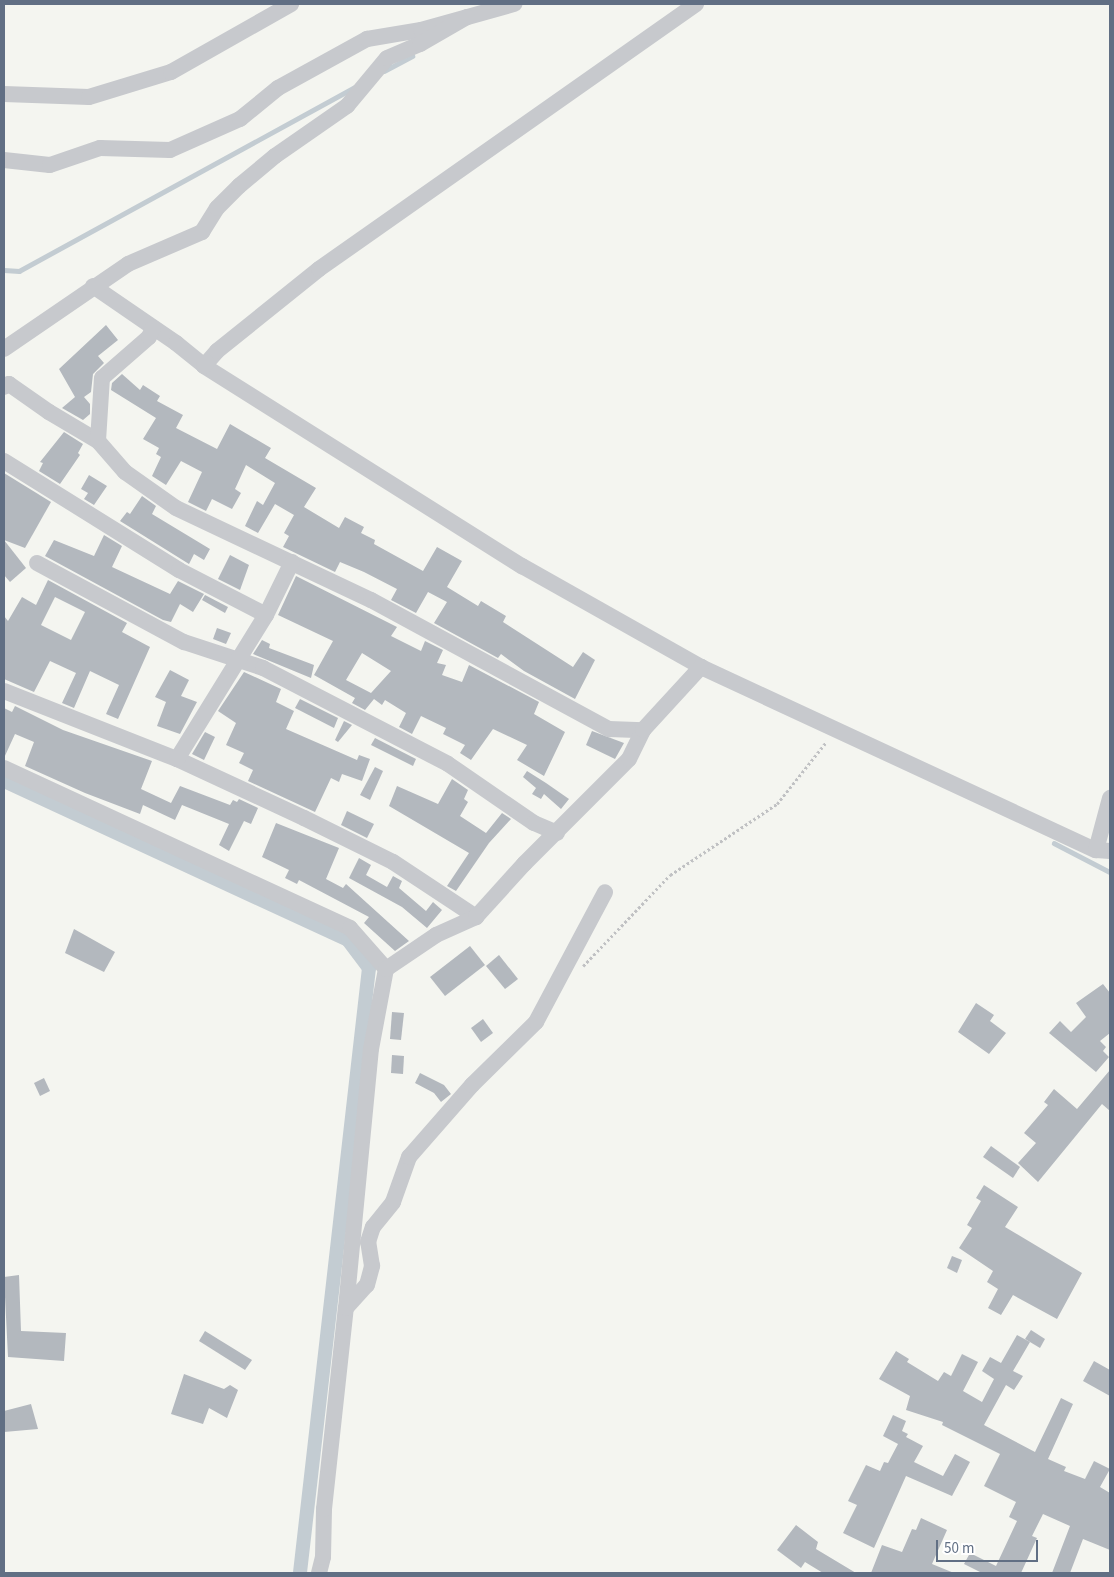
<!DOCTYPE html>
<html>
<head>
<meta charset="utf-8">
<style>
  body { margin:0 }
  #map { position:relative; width:1114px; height:1577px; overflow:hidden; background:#f4f5f0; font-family:"Source Sans 3",sans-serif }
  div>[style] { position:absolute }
  .stream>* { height:4.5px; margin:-2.25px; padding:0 2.25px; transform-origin:2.25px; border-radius:2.25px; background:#c3ccd2 }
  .canal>* { height:14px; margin:-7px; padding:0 7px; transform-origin:7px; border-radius:7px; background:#c3ccd2 }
  .building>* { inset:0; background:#b3b8be }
  .path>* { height:2.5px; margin-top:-1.25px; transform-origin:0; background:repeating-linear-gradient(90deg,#c0c1c3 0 2.5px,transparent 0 5px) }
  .street>* { height:16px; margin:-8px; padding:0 8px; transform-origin:8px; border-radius:8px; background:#c7c9cd }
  span { translate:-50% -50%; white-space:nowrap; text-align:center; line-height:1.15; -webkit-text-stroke:5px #fff; paint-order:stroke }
  .frame { position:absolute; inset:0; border:5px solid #616f84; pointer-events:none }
  .scale { position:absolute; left:936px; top:1540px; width:102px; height:22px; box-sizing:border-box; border:2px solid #616f84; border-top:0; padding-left:6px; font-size:15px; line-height:18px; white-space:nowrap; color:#616f84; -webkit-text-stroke:4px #fff; paint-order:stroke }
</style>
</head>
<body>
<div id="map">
  <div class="stream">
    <i style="left:384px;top:71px;width:32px;rotate:-28deg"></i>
    <i style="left:4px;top:270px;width:15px;rotate:4deg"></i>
    <i style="left:19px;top:271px;width:383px;rotate:-28.7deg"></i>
    <i style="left:1054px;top:843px;width:63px;rotate:27.4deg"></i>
  </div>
  <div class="canal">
    <i style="left:4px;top:781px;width:379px;rotate:24.8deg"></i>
    <i style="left:348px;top:940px;width:35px;rotate:53deg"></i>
    <i style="left:369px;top:968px;width:609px;rotate:96.51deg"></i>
  </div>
  <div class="building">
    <i style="clip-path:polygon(106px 325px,118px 340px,98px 356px,104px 363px,93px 374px,91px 392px,84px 397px,90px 404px,90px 414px,83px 420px,62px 408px,75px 397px,59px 369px)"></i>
    <i style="clip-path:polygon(122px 374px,140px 390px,143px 385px,160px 396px,157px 401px,183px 415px,176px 428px,217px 449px,230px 424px,271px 448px,265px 458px,316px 488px,304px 507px,339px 528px,345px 517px,364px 527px,361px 533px,375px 540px,374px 544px,423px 571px,437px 547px,462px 561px,447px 587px,478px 606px,481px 601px,506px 616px,503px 622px,573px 667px,583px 652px,595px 660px,575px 699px,524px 671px,501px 654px,498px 658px,434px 623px,447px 602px,428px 592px,416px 613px,391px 600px,397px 589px,364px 572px,340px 562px,335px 572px,283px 547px,289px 536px,284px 533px,294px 515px,275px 504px,258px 533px,245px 526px,257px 501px,263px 505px,275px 483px,246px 465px,235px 489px,241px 493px,232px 509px,212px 499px,206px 511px,188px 502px,202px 472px,181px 461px,166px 485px,152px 476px,161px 457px,156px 454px,159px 448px,143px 439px,156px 418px,111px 390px,112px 383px)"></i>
    <i style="clip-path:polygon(64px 432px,83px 444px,78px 453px,80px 455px,60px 484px,39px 471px,43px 463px,40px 462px)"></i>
    <i style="clip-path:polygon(4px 473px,51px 502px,25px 548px,4px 540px)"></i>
    <i style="clip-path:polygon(89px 475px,107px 486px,94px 505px,84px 499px,88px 493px,81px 489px)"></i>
    <i style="clip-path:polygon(142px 496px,156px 506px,152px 514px,210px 549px,204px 560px,194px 554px,189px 564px,120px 521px,127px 512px,130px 514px)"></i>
    <i style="clip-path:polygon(104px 535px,122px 546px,112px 567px,170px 594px,178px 581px,204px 594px,193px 612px,180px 604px,171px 622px,163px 620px,45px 556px,54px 540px,94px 556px)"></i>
    <i style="clip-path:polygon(4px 540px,26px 568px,10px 582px,4px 575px)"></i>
    <i style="clip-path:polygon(230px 555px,249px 565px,240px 590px,218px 579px)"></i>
    <i style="clip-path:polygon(evenodd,296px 576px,397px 627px,391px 636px,421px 651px,425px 641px,443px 650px,437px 663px,446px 665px,442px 675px,462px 682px,469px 665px,539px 702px,534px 714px,565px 732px,544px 776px,517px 760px,527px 745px,493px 729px,471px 760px,460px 753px,465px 745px,443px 734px,446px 728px,421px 716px,412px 734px,399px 727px,406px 713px,385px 700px,382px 705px,374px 699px,365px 710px,352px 703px,355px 698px,314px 675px,333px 641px,278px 615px,296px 576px,362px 653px,391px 671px,371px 693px,346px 680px,362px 653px)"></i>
    <i style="clip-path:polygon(evenodd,48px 580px,127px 623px,122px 632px,150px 647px,118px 719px,106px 714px,119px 685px,90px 671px,74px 708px,62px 703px,76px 673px,50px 661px,34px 692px,4px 679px,4px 616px,8px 621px,22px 597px,36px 605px,48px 580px,55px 597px,85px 612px,71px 640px,41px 625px,55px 597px)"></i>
    <i style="clip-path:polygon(205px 595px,228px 607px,225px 613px,202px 600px)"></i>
    <i style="clip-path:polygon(217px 628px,231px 633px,226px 644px,213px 639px)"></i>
    <i style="clip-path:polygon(262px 640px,270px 644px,269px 648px,314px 665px,311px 678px,253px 654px)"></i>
    <i style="clip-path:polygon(170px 670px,189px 680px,181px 696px,197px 702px,180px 734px,157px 726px,166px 702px,155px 697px)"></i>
    <i style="clip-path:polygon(244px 672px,281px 689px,276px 702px,294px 711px,286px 729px,357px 760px,359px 755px,370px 759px,362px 781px,342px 774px,339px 782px,331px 778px,315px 812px,248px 781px,253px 770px,239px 763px,244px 753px,226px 745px,236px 723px,218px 711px)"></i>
    <i style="clip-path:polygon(300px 699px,338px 718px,334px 728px,295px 708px)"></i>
    <i style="clip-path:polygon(15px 706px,63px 730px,152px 761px,141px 789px,171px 803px,180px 786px,230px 805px,233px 800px,237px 802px,239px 799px,258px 808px,251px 824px,244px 821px,229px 851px,219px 845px,229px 824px,182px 805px,175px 820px,143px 805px,140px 814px,85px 793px,25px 766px,34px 742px,15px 734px,4px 758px,4px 708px,12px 712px)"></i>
    <i style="clip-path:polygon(344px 721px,352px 725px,338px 742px,335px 740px)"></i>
    <i style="clip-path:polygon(592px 731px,624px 743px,615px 759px,586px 745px)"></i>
    <i style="clip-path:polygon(205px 732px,215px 737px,204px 760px,192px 754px)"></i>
    <i style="clip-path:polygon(375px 738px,416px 759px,413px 766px,371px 745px)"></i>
    <i style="clip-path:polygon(375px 767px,383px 771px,370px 800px,360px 795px)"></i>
    <i style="clip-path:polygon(527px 771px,546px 783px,569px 799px,561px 809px,544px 794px,541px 799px,532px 794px,536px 788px,523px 777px)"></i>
    <i style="clip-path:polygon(452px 779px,468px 790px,464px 799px,468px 802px,460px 816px,486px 833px,502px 813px,511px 819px,489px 843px,456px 891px,447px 886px,469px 853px,389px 806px,397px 786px,438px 804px)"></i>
    <i style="clip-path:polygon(347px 811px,374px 824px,367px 838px,341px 825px)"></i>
    <i style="clip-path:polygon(276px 823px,339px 848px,326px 879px,343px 888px,346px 884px,409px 941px,395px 951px,364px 923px,369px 917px,299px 880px,297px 884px,285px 878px,289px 870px,262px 857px)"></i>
    <i style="clip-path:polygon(359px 858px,371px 865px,366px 875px,387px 887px,393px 876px,402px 881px,399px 888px,426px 911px,433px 902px,442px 910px,427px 928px,402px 907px,349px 878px)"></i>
    <i style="clip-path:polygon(74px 929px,115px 952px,104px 972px,65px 953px)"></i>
    <i style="clip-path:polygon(470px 946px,485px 965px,445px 996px,430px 977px)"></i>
    <i style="clip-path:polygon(499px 955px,518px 979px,505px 989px,486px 966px)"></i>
    <i style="clip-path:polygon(1103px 984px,1110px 993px,1110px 1033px,1100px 1041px,1106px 1047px,1103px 1051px,1109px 1057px,1096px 1072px,1049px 1033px,1060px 1021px,1071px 1032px,1086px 1017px,1076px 1003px)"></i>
    <i style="clip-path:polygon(976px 1003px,994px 1015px,990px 1021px,1006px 1033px,989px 1054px,958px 1032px)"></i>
    <i style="clip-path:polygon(392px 1012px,404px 1013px,401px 1040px,390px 1039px)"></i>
    <i style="clip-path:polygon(483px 1019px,493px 1033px,481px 1042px,471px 1028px)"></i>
    <i style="clip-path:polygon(392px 1055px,404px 1056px,403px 1074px,391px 1073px)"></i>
    <i style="clip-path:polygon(1110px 1070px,1110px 1111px,1102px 1104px,1038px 1182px,1018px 1163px,1036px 1143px,1024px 1133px,1048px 1105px,1044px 1102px,1054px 1089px,1077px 1109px)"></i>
    <i style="clip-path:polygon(420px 1073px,444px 1085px,451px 1094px,441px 1102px,434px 1093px,415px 1083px)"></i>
    <i style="clip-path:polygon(44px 1078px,50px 1091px,40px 1096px,34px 1083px)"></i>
    <i style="clip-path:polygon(991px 1146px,1020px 1167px,1013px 1178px,983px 1157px)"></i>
    <i style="clip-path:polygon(984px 1185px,1018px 1207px,1005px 1227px,1082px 1273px,1057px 1319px,1013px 1295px,1001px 1315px,988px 1308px,998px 1289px,987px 1282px,993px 1271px,959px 1248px,972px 1228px,967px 1225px,981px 1201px,976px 1198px)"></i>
    <i style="clip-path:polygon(952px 1256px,962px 1260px,957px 1273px,947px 1268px)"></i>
    <i style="clip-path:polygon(19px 1275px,21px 1331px,66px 1333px,64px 1361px,8px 1357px,4px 1277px)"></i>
    <i style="clip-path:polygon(1031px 1330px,1045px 1339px,1040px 1348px,1025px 1339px)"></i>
    <i style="clip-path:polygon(205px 1331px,252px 1360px,245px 1370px,199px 1341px)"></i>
    <i style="clip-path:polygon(1017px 1335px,1030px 1342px,1013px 1371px,1023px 1376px,1014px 1390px,1006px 1385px,984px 1425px,1035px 1452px,1061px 1398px,1073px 1404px,1048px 1459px,1066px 1467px,1064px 1471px,1085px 1479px,1094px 1461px,1110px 1469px,1100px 1487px,1110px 1493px,1110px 1550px,1083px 1539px,1070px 1573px,1052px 1573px,1070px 1526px,1043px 1514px,1032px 1536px,1037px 1538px,1021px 1573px,982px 1573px,964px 1564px,970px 1553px,996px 1566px,1017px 1521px,1009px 1517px,1016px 1502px,984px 1486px,1000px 1454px,942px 1425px,943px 1422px,906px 1410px,910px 1396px,879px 1379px,896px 1351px,909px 1359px,907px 1362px,938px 1381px,944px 1372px,951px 1376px,962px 1354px,978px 1362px,963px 1391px,982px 1402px,994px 1379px,982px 1371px,990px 1357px,1001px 1363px)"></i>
    <i style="clip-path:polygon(1094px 1361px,1110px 1370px,1110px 1396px,1083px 1381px)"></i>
    <i style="clip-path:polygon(184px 1374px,224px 1389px,230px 1385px,238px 1390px,227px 1418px,209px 1408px,203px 1424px,171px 1414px)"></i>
    <i style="clip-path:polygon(31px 1404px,38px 1429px,4px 1432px,4px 1411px)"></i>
    <i style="clip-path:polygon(893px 1415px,906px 1421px,902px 1431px,908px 1434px,906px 1437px,923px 1446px,914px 1462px,943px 1476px,955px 1454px,970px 1462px,952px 1496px,906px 1476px,874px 1548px,843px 1533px,857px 1505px,848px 1501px,866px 1465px,880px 1471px,884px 1462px,888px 1463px,898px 1444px,883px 1436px)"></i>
    <i style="clip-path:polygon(921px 1518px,947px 1530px,932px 1564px,954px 1573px,871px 1573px,882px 1545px,902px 1552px,912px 1529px,916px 1530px)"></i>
    <i style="clip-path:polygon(796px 1525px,818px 1542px,816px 1549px,856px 1573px,823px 1573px,805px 1562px,801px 1568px,777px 1550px)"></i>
  </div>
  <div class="path">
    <i style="left:583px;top:966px;width:126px;rotate:-46.3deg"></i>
    <i style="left:670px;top:875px;width:128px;rotate:-33.6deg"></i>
    <i style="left:777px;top:804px;width:80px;rotate:-51.6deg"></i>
  </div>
  <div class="street">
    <i style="left:4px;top:94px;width:85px;rotate:2deg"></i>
    <i style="left:89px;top:97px;width:86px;rotate:-17deg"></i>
    <i style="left:171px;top:72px;width:138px;rotate:-29.5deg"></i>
    <i style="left:4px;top:160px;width:46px;rotate:6.2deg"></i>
    <i style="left:50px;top:165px;width:53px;rotate:-18.8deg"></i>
    <i style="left:100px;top:148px;width:70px;rotate:1.6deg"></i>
    <i style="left:170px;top:150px;width:77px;rotate:-23.9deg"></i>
    <i style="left:240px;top:119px;width:49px;rotate:-39.2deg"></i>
    <i style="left:278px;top:88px;width:102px;rotate:-28.8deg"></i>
    <i style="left:367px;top:39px;width:55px;rotate:-9.5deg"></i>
    <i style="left:421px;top:30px;width:97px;rotate:-15.6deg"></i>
    <i style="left:93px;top:286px;width:101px;rotate:34.5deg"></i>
    <i style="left:176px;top:343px;width:36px;rotate:39deg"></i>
    <i style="left:204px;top:366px;width:376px;rotate:32.2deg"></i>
    <i style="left:522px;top:566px;width:206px;rotate:29.4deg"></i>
    <i style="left:701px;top:667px;width:435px;rotate:24.9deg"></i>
    <i style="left:1096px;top:850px;width:14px;rotate:4deg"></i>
    <i style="left:4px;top:349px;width:150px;rotate:-34.4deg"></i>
    <i style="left:128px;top:264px;width:81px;rotate:-23.4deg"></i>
    <i style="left:202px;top:232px;width:28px;rotate:-58deg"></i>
    <i style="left:217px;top:208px;width:31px;rotate:-45deg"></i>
    <i style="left:239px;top:186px;width:47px;rotate:-39.8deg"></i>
    <i style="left:275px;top:156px;width:88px;rotate:-34.8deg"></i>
    <i style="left:347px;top:106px;width:62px;rotate:-50.2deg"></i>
    <i style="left:387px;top:58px;width:36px;rotate:-23deg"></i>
    <i style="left:420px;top:44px;width:54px;rotate:-29.9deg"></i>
    <i style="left:204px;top:366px;width:20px;rotate:-49deg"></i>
    <i style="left:217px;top:351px;width:131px;rotate:-38.8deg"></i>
    <i style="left:319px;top:269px;width:461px;rotate:-35.1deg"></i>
    <i style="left:4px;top:387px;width:6px;rotate:-31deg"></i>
    <i style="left:9px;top:384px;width:49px;rotate:35deg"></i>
    <i style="left:49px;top:412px;width:57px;rotate:30.6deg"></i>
    <i style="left:98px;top:441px;width:41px;rotate:48.9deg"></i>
    <i style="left:125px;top:472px;width:62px;rotate:35.2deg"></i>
    <i style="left:176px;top:508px;width:216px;rotate:25.3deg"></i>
    <i style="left:371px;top:600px;width:271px;rotate:28.5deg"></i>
    <i style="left:609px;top:729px;width:34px;rotate:2deg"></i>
    <i style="left:98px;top:441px;width:63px;rotate:-86.4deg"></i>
    <i style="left:102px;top:378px;width:62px;rotate:-41.1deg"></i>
    <i style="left:149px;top:337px;width:10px;rotate:-66deg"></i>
    <i style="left:4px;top:461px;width:206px;rotate:31.9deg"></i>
    <i style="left:179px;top:570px;width:98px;rotate:27.3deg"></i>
    <i style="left:37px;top:563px;width:167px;rotate:28.3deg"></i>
    <i style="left:184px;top:642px;width:83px;rotate:18.2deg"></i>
    <i style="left:263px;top:668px;width:208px;rotate:27.4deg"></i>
    <i style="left:448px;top:764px;width:104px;rotate:34.5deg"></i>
    <i style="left:534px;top:823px;width:25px;rotate:23deg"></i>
    <i style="left:4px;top:691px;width:186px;rotate:21.5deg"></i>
    <i style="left:177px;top:759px;width:140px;rotate:24.9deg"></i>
    <i style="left:304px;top:818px;width:99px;rotate:26.3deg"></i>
    <i style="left:393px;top:862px;width:100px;rotate:33.5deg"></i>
    <i style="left:177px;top:759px;width:169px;rotate:-58.3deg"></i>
    <i style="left:266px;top:615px;width:59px;rotate:-63.9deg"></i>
    <i style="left:4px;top:768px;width:381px;rotate:24.8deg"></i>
    <i style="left:350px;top:928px;width:55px;rotate:48.7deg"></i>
    <i style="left:1096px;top:850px;width:54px;rotate:-74.9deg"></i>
    <i style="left:346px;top:1308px;width:260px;rotate:-84.5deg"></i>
    <i style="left:371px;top:1049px;width:81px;rotate:-79.4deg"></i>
    <i style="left:386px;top:969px;width:60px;rotate:-34.2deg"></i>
    <i style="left:436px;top:935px;width:44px;rotate:-24.2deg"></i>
    <i style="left:476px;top:917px;width:72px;rotate:-47.8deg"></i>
    <i style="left:524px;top:864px;width:148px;rotate:-45deg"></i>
    <i style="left:629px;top:759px;width:32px;rotate:-64deg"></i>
    <i style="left:643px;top:730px;width:86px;rotate:-47.4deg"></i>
    <i style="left:319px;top:1573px;width:16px;rotate:-76deg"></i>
    <i style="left:323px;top:1557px;width:48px;rotate:-88.8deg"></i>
    <i style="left:324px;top:1509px;width:202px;rotate:-83.8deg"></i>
    <i style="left:346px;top:1308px;width:31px;rotate:-48deg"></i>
    <i style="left:367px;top:1285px;width:20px;rotate:-75deg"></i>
    <i style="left:372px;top:1266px;width:24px;rotate:-99deg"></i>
    <i style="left:368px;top:1242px;width:16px;rotate:-72deg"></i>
    <i style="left:373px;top:1227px;width:32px;rotate:-51deg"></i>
    <i style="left:393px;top:1202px;width:48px;rotate:-70.4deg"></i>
    <i style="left:409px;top:1157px;width:96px;rotate:-48.8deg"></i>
    <i style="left:472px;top:1085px;width:90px;rotate:-44.5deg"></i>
    <i style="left:536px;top:1022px;width:147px;rotate:-62deg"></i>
  </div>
  <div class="frame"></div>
  <div class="scale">50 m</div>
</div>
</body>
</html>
